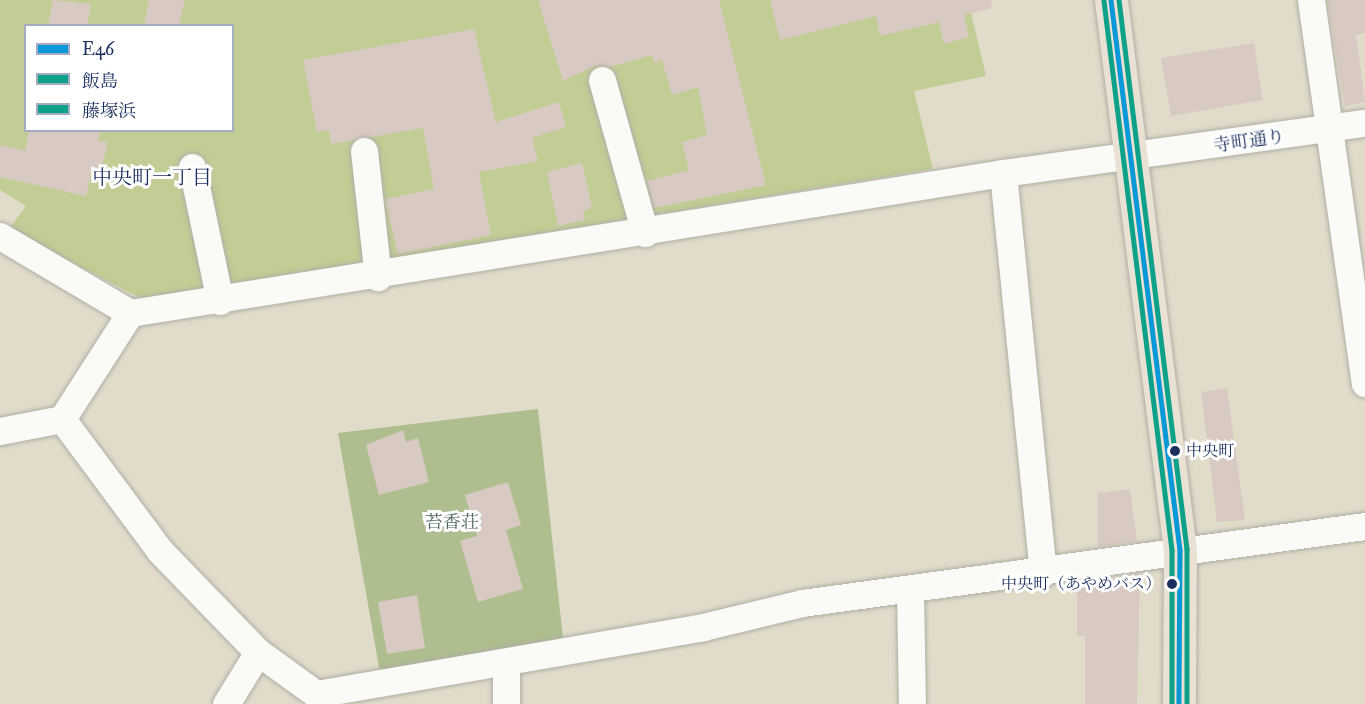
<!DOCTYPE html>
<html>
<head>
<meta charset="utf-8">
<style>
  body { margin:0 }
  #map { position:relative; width:1365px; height:704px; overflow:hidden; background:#e1dcca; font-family:"IM FELL Great Primer","Noto Serif JP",serif }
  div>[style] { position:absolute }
  .green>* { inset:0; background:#c1cd94 }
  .forest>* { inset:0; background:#aebe8e }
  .building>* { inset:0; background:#d8cac2 }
  .roads { filter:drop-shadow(0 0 2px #b0aea7) drop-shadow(0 0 2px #b0aea7) }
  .minor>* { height:27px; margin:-13.5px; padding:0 13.5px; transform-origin:13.5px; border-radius:13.5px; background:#fafaf7 }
  .highway>* { height:33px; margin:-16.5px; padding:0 16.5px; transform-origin:16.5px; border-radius:16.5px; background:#e8e1d4 }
  .bus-1>* { height:4.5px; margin:-2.25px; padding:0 2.25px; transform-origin:2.25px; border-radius:2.25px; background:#0798d7 }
  .bus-2>* { height:4.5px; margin:-2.25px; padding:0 2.25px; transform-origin:2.25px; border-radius:2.25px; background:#0ca188 }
  .bus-3>* { height:4.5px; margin:-2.25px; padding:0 2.25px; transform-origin:2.25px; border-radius:2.25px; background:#0ca188 }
  .dots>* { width:16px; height:16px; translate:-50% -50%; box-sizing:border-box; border:3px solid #fff; border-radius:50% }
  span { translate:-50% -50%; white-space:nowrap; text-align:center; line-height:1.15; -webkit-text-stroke:6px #fff; paint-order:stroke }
  .bus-label { font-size:16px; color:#1b2f5e }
  .left { translate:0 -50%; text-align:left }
  .right { translate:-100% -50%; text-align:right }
  .street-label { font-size:18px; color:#1b2f5e }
  .park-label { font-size:18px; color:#4c6261 }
  .neighbourhood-label { font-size:20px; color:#1b2f5e }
  .legend { position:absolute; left:24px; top:24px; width:210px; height:108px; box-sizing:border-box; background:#fff; border:2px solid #a4acbf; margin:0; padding:8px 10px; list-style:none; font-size:18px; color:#1b2f5e }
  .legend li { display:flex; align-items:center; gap:12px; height:30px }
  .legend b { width:30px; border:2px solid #a4acbf }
</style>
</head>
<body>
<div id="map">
  <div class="green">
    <i style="clip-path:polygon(evenodd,0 0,968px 0,986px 76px,914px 91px,933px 169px,142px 299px,9px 229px,26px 206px,0 190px,0 0,26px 26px,232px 26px,232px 130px,26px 130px,26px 26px)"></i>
  </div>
  <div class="forest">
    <i style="clip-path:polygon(538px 409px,563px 638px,380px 673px,338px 433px)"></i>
  </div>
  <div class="building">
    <i style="clip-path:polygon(53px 0,91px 4px,87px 26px,48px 26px)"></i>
    <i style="clip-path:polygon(149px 0,185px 0,179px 26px,144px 26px)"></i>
    <i style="clip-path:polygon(538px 0,719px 0,766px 185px,654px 208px,647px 181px,689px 170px,682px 142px,707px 135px,698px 87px,672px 95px,662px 60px,654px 62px,652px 55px,610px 67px,597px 65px,563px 81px)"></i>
    <i style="clip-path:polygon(770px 0,991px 0,992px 8px,964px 15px,969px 37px,944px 44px,939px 22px,880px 36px,876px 16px,780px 40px)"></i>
    <i style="clip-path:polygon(1327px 0,1365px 0,1365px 33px,1356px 35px,1365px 102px,1345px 106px)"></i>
    <i style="clip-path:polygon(474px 29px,496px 122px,559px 102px,566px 127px,532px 138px,538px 161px,479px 172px,491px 235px,398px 254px,385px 199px,434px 189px,423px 128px,331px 144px,329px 130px,317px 132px,303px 60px)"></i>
    <i style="clip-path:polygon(1254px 43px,1263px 100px,1171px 116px,1161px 58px)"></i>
    <i style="clip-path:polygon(29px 130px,100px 130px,98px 141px,108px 142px,100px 175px,91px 173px,86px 196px,0 177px,0 145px,25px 151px)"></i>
    <i style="clip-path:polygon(582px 163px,592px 208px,583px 211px,585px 220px,558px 226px,547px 172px)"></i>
    <i style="clip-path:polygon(1227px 388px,1245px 520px,1217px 522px,1201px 392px)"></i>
    <i style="clip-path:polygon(403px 430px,406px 442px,418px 438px,429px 482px,379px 495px,366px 445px)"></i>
    <i style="clip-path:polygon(508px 482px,521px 525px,506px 530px,523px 589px,478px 602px,460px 541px,477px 536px,465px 495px)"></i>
    <i style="clip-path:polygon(1130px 489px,1137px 541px,1098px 547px,1098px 493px)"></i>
    <i style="clip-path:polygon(1140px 573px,1137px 704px,1085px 704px,1085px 636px,1077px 636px,1077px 586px)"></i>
    <i style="clip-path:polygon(417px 595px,425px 648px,387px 654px,378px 602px)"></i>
  </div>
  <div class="roads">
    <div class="minor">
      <i style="left:1311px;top:0;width:387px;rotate:82deg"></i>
      <i style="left:602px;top:80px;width:159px;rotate:74.3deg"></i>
      <i style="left:364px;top:151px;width:127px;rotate:83.7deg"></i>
      <i style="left:192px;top:167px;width:137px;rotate:78.2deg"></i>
      <i style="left:1003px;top:173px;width:402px;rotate:84.3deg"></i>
      <i style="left:0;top:236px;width:151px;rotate:30.6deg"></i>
      <i style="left:130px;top:313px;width:884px;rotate:-9.11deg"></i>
      <i style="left:1003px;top:173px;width:365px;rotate:-7.9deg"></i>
      <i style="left:62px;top:419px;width:164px;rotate:53.4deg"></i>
      <i style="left:160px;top:551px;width:141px;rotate:45.9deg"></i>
      <i style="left:258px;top:652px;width:72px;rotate:35.9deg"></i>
      <i style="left:316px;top:694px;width:393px;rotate:-9.8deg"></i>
      <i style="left:703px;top:627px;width:102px;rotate:-13.6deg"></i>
      <i style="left:802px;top:603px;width:568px;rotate:-7.79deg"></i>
      <i style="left:0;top:431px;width:63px;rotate:-11deg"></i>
      <i style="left:62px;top:419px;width:126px;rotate:-57.3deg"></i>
      <i style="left:910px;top:592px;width:112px;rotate:89deg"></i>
      <i style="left:506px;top:663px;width:41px;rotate:90deg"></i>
      <i style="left:226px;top:704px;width:61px;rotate:-58.4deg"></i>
    </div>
    <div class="highway">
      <i style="left:1111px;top:0;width:554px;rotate:82.85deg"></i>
      <i style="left:1180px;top:550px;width:154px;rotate:90.4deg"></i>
    </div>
  </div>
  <div class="bus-1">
    <i style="left:1111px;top:0;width:554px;rotate:82.85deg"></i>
    <i style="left:1180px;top:550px;width:154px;rotate:90.4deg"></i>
  </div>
  <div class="bus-2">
    <i style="left:1104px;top:1px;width:553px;rotate:82.94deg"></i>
    <i style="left:1172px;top:550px;width:154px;rotate:90deg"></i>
  </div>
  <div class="bus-3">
    <i style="left:1119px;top:0;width:553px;rotate:82.94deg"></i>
    <i style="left:1187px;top:549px;width:155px;rotate:90deg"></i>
  </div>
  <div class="dots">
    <i style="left:1175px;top:451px;background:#1b2f5e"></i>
    <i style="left:1172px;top:584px;background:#1b2f5e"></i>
  </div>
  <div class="bus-label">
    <span class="left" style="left:1186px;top:451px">中央町</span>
    <span class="right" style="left:1161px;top:584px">中央町（あやめバス）</span>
  </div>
  <div class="street-label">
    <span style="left:1249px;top:141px;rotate:-8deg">寺町通り</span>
  </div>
  <div class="park-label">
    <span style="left:452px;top:522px">苔香荘</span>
  </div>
  <div class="neighbourhood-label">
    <span style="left:152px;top:177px">中央町一丁目</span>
  </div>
  <ul class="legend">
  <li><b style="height:8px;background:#0798d7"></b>E46</li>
  <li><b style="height:8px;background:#0ca188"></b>飯島</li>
  <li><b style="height:8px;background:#0ca188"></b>藤塚浜</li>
  </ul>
</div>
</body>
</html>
